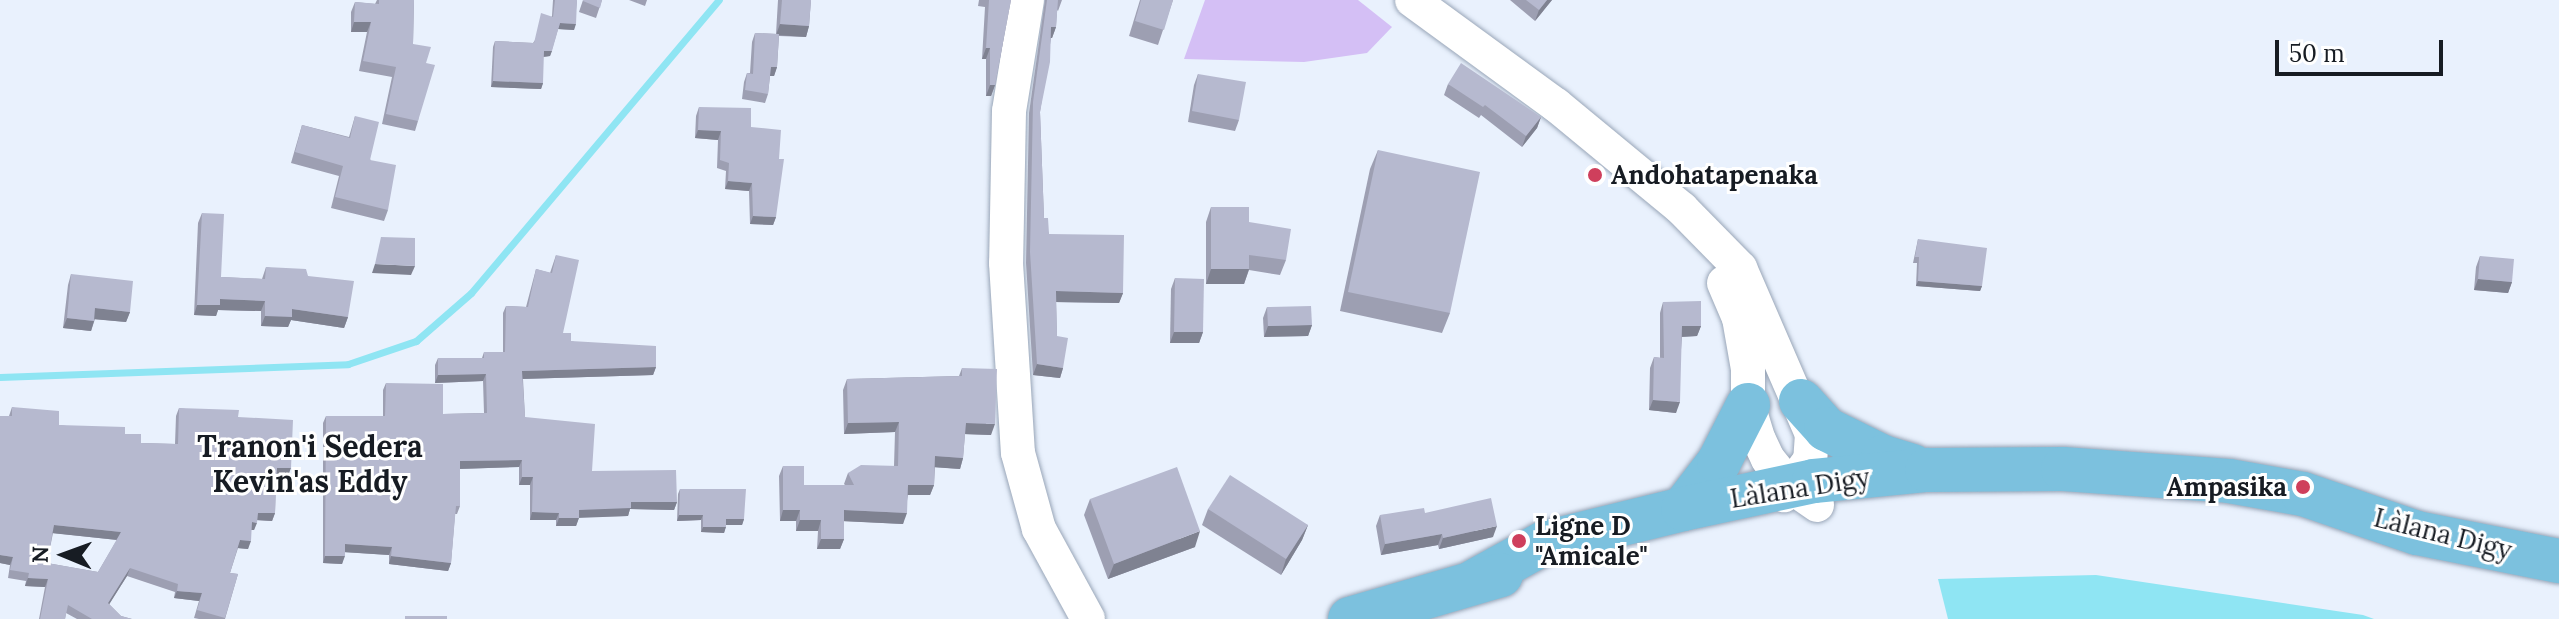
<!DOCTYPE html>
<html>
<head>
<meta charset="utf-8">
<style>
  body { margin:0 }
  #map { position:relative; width:2559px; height:619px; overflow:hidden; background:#e9f1fd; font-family:Lora,serif }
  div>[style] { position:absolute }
  .green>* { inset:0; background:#d4bff5 }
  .water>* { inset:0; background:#8fe5f3 }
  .stream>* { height:7px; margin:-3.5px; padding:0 3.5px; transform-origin:3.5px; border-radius:3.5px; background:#8fe5f3 }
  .roads { filter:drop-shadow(0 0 2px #99a6b8) drop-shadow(0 0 2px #99a6b8) }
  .minor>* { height:34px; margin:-17px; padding:0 17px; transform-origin:17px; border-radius:17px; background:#fff }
  .major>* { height:44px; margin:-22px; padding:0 22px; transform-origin:22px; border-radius:22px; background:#7cc1de }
  .wall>* { inset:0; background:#9d9fb2 }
  .shaded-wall>* { inset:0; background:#7f8291 }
  .building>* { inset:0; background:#b6b9cf }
  .dots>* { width:22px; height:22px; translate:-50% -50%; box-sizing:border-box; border:4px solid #fff; border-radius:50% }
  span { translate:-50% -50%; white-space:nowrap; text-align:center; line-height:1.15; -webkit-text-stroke:6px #fff; paint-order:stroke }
  .poi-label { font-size:26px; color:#171c23; font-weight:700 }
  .left { translate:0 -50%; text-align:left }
  .right { translate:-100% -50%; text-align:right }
  .street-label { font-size:26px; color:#171c23 }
  .quarter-label { font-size:30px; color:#171c23; font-weight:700 }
  .north { position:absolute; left:24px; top:515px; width:80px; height:80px; -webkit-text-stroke:6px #fff; paint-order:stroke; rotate:271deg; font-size:22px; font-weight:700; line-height:32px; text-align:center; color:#171c23 }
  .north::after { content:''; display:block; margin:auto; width:28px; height:36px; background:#171c23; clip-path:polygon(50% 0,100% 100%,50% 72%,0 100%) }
  .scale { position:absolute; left:2275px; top:40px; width:168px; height:36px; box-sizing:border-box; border:4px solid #171c23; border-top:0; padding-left:10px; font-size:24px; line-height:28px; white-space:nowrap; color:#171c23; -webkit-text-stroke:6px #fff; paint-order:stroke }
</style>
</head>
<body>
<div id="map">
  <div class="green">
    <i style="clip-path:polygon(1205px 0,1358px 0,1392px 27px,1367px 53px,1304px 62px,1184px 59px)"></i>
  </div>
  <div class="water">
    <i style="clip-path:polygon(2096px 575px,2363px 615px,2374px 619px,1948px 619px,1938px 579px)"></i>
  </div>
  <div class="stream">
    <i style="left:0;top:377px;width:348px;rotate:-2.1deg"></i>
    <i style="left:348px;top:364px;width:72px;rotate:-18.7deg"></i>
    <i style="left:416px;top:341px;width:73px;rotate:-41.1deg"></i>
    <i style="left:471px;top:293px;width:384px;rotate:-49.8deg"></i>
  </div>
  <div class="roads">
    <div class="minor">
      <i style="left:1027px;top:0;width:112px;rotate:99.2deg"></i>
      <i style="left:1009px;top:111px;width:152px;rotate:91.1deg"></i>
      <i style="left:1006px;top:263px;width:190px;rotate:86.4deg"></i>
      <i style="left:1018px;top:453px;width:79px;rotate:74.6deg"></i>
      <i style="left:1039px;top:529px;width:102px;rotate:61.4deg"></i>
      <i style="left:1412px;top:0;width:178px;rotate:36.1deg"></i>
      <i style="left:1556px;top:105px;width:163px;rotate:39.5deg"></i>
      <i style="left:1682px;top:209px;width:83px;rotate:45.5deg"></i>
      <i style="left:1740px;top:268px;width:181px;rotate:66.6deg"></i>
      <i style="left:1812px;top:434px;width:26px;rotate:94deg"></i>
      <i style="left:1810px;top:460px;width:44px;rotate:126.6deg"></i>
      <i style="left:1724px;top:283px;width:38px;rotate:67deg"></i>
      <i style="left:1739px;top:318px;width:52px;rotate:80deg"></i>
      <i style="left:1748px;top:369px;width:36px;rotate:90deg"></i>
      <i style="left:1748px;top:405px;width:37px;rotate:73deg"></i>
      <i style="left:1759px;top:440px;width:21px;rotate:65deg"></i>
      <i style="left:1768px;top:459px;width:35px;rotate:51deg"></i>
      <i style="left:1790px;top:486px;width:33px;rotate:35deg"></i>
    </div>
    <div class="major">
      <i style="left:1801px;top:401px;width:38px;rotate:48deg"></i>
      <i style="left:1826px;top:429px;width:64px;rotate:26.2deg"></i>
      <i style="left:1883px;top:457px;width:31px;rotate:17deg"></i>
      <i style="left:1683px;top:509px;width:59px;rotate:-52.5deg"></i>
      <i style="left:1719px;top:462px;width:64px;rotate:-63deg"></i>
      <i style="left:1475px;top:581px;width:79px;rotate:-28.8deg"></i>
      <i style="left:1544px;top:543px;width:143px;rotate:-13.7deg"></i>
      <i style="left:1683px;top:509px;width:134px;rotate:-12.1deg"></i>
      <i style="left:1814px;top:481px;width:114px;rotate:-5.6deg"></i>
      <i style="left:1927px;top:470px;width:136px;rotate:-0.4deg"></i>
      <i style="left:2063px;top:469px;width:166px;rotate:4.1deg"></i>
      <i style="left:2229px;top:481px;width:75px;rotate:10deg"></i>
      <i style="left:2303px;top:494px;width:120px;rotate:18.9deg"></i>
      <i style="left:2417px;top:533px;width:145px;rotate:11.2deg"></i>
      <i style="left:1350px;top:619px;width:157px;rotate:-16.2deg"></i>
    </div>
  </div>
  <div class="wall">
    <i style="clip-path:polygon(377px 0,414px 0,413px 44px,426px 63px,418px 121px,415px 131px,382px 124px,392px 77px,359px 71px,367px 32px,351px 32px,351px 12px,355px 2px,375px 4px)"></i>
    <i style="clip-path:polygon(553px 0,577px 0,574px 30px,558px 29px,550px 56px,543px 57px,543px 83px,541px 89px,491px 87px,493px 47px,495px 41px,533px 43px,552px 16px)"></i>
    <i style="clip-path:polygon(583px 0,602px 0,596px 18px,579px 12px)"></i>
    <i style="clip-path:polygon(629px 0,647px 0,645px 6px)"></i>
    <i style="clip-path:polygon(778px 0,811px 0,809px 26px,806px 37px,779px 36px,777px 67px,774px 76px,770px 76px,768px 94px,765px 103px,742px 99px,744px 82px,747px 73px,750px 73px,752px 42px,755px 33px,776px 34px)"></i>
    <i style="clip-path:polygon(979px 0,1011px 0,995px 85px,991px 96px,986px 96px,986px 59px,982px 59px,985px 7px,978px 6px)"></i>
    <i style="clip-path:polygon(1045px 0,1062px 0,1058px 11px,1057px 10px,1056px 27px,1052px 38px,1051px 38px,1040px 112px,1044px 218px,1049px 234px,1123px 293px,1119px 303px,1056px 302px,1057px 336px,1063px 368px,1060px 378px,1033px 375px,1026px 263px,1029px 113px)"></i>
    <i style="clip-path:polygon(1140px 0,1173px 0,1158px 45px,1129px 36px)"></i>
    <i style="clip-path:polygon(1510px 0,1552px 0,1535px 21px)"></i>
    <i style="clip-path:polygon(1198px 74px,1239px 120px,1235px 131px,1188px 122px,1194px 85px)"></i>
    <i style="clip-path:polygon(1448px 84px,1541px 117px,1537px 128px,1522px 147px,1481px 115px,1479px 118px,1444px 95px)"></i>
    <i style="clip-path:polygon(699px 107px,751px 127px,776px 217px,773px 225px,750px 224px,749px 191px,725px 189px,726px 171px,717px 168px,718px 140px,695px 138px,696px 116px)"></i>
    <i style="clip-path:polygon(355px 116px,388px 210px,384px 221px,331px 208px,339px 176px,291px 163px,302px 125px,349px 137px)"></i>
    <i style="clip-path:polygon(1378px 150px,1450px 313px,1442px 333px,1340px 311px,1370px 169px)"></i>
    <i style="clip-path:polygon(1211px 207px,1286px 260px,1280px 275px,1249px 270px,1244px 284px,1206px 284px,1206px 222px)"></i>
    <i style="clip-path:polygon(202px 213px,221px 277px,262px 279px,266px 267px,308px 276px,348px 317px,344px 328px,291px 320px,288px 327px,261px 326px,261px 311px,218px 310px,216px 316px,194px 315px,198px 223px)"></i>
    <i style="clip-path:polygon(1918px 239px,1982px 286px,1980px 291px,1916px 286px,1917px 263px,1913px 263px)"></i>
    <i style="clip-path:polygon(556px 255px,563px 333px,571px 341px,656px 367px,653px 375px,523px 379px,525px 417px,592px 471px,677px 502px,674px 510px,630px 509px,628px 516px,579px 517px,576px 526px,556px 526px,556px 520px,530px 520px,530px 485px,519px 485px,519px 467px,460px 469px,460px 506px,457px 514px,455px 514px,451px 563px,448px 571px,389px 564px,389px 555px,345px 552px,342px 564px,323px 563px,323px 423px,326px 416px,383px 416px,383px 390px,386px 383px,443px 414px,484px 413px,483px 381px,435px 383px,435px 365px,438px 358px,482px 358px,484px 352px,503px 352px,503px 313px,506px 306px,526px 307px,536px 269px,550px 273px)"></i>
    <i style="clip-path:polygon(2480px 256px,2512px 282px,2508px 293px,2474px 290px,2476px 267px)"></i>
    <i style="clip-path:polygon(71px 274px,130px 312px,126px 322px,95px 319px,91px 331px,63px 328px,68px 285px)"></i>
    <i style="clip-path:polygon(1175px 278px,1203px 332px,1199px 343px,1170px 343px,1171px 289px)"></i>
    <i style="clip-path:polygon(1663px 302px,1701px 326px,1697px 336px,1682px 337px,1676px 413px,1649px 410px,1650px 368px,1654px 357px,1660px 358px,1660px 313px)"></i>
    <i style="clip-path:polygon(1267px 307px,1312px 325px,1308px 336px,1264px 337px,1263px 318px)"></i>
    <i style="clip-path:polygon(962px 368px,991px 435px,965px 434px,963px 458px,960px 469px,935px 467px,934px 485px,930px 495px,908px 495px,903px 524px,844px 521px,844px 539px,840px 549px,817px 549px,818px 531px,796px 531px,796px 521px,780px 521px,779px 476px,783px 466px,804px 485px,845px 485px,844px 484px,848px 473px,894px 466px,895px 432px,844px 434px,843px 390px,847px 379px,959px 376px)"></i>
    <i style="clip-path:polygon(evenodd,12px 407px,59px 425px,125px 434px,141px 443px,175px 444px,176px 416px,179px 408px,238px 417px,288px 476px,276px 475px,275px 513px,272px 521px,257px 520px,254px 530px,251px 530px,248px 549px,238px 548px,230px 573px,238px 574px,225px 619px,199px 619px,194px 618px,199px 601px,174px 598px,175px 592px,127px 576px,109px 604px,121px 616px,132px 619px,77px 619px,66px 613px,65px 619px,39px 619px,45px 587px,25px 586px,26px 581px,8px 578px,10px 565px,0 563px,0 416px,9px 416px,12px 407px,53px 533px,117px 540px,98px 572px,47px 563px,53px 533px)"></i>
    <i style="clip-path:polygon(680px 489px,744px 519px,742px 525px,726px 525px,724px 533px,701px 532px,701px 520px,677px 521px,678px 494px)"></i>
    <i style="clip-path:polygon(1090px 499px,1195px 547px,1108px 579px,1084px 515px)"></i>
    <i style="clip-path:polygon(1208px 509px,1308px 525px,1302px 540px,1281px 575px,1202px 525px)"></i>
    <i style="clip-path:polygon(1425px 513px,1493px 537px,1439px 549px,1438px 545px,1381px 555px,1376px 526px,1380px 515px)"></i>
  </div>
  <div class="shaded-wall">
    <i style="clip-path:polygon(1547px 0,1552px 0,1535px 21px,1539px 10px)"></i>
    <i style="clip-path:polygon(354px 22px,371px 22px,367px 32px,351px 32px)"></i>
    <i style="clip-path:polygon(560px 23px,576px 24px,574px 30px,558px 29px)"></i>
    <i style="clip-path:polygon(780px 24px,809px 26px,806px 37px,776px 35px)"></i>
    <i style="clip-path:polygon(1051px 27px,1056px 27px,1052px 38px,1047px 38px)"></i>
    <i style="clip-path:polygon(986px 48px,990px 48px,986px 59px,982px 59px)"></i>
    <i style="clip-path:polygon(544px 51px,552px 51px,550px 56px,542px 57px)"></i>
    <i style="clip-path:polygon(771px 67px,777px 67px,774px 76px,768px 76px)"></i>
    <i style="clip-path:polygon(493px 81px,543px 83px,541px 89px,491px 87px)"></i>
    <i style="clip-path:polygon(990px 85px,995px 85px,991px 96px,986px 96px)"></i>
    <i style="clip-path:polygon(1541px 117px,1537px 128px,1522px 147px,1526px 136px)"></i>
    <i style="clip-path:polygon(698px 130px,721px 131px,718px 140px,695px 138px)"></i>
    <i style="clip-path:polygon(728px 181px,752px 183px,749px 191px,725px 189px)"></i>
    <i style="clip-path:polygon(753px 216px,776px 217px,773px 225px,750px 224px)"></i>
    <i style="clip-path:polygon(375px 264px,415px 266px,411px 275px,372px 273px)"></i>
    <i style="clip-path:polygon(1211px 269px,1249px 269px,1244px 284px,1206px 284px)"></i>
    <i style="clip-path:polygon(2478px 279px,2512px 282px,2508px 293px,2474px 290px)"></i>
    <i style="clip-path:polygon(1918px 281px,1982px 286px,1980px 291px,1916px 286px)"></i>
    <i style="clip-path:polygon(1056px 291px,1123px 293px,1119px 303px,1052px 302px)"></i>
    <i style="clip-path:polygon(220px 299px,265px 301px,261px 311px,218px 310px,216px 316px,194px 315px,197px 305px)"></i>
    <i style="clip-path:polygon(95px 308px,130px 312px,126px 322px,92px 319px)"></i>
    <i style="clip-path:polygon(292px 309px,348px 317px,344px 328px,291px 320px,288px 327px,261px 326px,265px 316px)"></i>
    <i style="clip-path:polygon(67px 318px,94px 321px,91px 331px,63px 328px)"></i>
    <i style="clip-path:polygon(1312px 325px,1308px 336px,1264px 337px,1268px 326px)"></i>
    <i style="clip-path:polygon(1682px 326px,1701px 326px,1697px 336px,1678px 337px)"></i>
    <i style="clip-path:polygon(1174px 332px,1203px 332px,1199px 343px,1170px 343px)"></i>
    <i style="clip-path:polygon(1037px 364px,1063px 368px,1060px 378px,1033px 375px)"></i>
    <i style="clip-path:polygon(656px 367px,653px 375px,520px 379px,522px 371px)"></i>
    <i style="clip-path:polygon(486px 374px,483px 381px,435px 383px,438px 375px)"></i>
    <i style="clip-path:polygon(1653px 400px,1680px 402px,1676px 413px,1649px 410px)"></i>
    <i style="clip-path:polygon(899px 422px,895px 432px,844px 434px,848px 423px)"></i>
    <i style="clip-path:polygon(966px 423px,995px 424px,991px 435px,962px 434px)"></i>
    <i style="clip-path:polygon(935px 456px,963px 458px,960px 469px,931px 467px)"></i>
    <i style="clip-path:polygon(522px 460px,519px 467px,457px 469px,460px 461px)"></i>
    <i style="clip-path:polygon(277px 468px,291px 468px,288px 476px,274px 475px)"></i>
    <i style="clip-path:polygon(522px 477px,533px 477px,530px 485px,519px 485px)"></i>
    <i style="clip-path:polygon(908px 485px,934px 485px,930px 495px,904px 495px)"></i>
    <i style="clip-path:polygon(631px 502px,677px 502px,674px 510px,630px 509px,628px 516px,577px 518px,579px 510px)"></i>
    <i style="clip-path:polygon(783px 510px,800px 510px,796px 521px,780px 521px)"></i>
    <i style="clip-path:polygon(844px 510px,907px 513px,903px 524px,840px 521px)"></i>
    <i style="clip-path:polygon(532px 512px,559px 513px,556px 520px,530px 520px)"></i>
    <i style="clip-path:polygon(258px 513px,275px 513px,272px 521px,255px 520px)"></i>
    <i style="clip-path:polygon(679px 515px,703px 515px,701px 520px,677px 521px)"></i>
    <i style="clip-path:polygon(559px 518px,579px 518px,576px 526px,556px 526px)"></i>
    <i style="clip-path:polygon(726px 519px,744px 519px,742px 525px,723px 525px)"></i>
    <i style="clip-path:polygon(800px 520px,821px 520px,818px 531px,796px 531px)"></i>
    <i style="clip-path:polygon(252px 522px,257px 523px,254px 530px,249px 530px)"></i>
    <i style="clip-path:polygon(54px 525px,121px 532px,118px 540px,51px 533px)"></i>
    <i style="clip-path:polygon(1308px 525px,1302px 540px,1281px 575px,1286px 559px)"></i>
    <i style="clip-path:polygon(1497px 526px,1493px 537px,1439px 549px,1443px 538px)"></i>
    <i style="clip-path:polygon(703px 527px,726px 527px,724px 533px,701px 532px)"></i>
    <i style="clip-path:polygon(1200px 531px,1195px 547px,1108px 579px,1114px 564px)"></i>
    <i style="clip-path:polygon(1442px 534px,1438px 545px,1381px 555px,1385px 544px)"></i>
    <i style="clip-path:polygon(821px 539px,844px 539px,840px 549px,817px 549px)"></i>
    <i style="clip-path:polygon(240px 540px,251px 541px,248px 549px,237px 548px)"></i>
    <i style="clip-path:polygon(345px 544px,392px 547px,389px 555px,342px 552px)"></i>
    <i style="clip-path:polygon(0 555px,13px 557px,10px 565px,0 563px)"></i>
    <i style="clip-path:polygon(325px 556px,345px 556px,342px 564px,323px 563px)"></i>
    <i style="clip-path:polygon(391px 556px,451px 563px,448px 571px,389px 564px)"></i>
    <i style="clip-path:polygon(130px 568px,127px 576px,105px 611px,108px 603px)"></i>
    <i style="clip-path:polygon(28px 578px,48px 579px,45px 587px,25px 586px)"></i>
    <i style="clip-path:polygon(177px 591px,202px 593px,199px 601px,174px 598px)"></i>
  </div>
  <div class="building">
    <i style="clip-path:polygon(379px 0,414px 0,413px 44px,431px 47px,426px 63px,435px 65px,418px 121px,386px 114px,396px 67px,363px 61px,371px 22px,354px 22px,355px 2px,379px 4px)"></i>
    <i style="clip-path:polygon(555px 0,577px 0,576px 24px,560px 23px,552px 51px,544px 51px,543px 83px,493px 81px,495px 41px,534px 43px,541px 13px,553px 17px)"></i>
    <i style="clip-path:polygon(583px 0,602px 0,600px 8px,583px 1px)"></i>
    <i style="clip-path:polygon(782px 0,811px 0,809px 26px,780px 24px)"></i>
    <i style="clip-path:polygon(989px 0,1011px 0,995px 85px,990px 85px,990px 48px,986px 48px)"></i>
    <i style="clip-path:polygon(1047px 0,1058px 0,1056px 27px,1051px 27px,1050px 62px,1040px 112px,1044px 218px,1048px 218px,1049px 234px,1124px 235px,1123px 293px,1056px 291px,1057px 336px,1068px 338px,1063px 368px,1037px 364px,1030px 252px,1033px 102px)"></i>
    <i style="clip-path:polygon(1141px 0,1173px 0,1164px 30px,1135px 21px)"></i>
    <i style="clip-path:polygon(1526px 0,1547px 0,1539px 10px)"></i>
    <i style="clip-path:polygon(755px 33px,779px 34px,777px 67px,771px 67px,768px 94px,745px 90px,747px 73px,753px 74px)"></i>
    <i style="clip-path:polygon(1461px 63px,1541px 117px,1526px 136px,1485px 105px,1483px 107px,1448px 84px)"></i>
    <i style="clip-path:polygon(1198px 74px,1246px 82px,1239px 120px,1192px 111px)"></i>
    <i style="clip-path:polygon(699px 107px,751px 108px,751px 127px,781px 130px,779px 159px,784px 159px,776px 217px,753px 216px,752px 183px,728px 181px,729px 163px,720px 160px,721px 131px,698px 130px)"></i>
    <i style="clip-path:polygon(355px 116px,379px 122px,370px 160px,396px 165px,388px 210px,335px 197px,343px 166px,295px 152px,302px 125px,350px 138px)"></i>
    <i style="clip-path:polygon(1378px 150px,1480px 172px,1450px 313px,1348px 292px)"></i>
    <i style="clip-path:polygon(1211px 207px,1249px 207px,1249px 222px,1291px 229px,1286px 260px,1249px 255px,1249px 269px,1211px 269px)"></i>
    <i style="clip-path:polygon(202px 213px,224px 214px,221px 277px,265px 279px,266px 267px,306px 269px,308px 276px,354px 281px,348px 317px,292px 309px,292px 317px,265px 316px,265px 301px,220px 299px,220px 305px,197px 305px)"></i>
    <i style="clip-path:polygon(381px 237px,415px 238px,415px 266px,375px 264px)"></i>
    <i style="clip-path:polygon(1918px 239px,1987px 248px,1982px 286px,1918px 281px,1919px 257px,1915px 257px)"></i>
    <i style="clip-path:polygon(556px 255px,579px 260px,563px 333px,571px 333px,571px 341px,656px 346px,656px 367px,522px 371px,525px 417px,595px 424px,592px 471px,676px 470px,677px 502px,631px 502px,631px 508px,579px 510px,579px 518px,559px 518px,559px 513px,532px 512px,533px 477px,522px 477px,522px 460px,460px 461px,460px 506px,456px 506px,451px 563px,391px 556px,392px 547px,345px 544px,345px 556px,325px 556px,326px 416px,385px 416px,386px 383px,443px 384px,443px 414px,487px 413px,486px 374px,438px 375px,438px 358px,484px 358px,484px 352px,505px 352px,506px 306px,528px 307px,536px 269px,552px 273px)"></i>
    <i style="clip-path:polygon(2480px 256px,2514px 259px,2512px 282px,2478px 279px)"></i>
    <i style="clip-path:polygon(71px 274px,133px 281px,130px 312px,95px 308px,94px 321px,67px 318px)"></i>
    <i style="clip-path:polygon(1175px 278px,1204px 279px,1203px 332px,1174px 332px)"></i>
    <i style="clip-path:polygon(1701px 301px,1701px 326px,1682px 326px,1680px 402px,1653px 400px,1654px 357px,1664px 358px,1663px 302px)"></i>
    <i style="clip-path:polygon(1311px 306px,1312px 325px,1268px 326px,1267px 307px)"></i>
    <i style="clip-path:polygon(962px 368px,997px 369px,995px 424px,966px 423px,963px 458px,935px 456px,934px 485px,908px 485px,907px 513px,844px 510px,844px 539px,821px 539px,821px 520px,800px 520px,800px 510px,783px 510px,783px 466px,804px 466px,804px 485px,854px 485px,848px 473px,861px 465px,898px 466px,899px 422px,848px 423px,847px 379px,962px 376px)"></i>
    <i style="clip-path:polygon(evenodd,12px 407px,59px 411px,59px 425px,125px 427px,125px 434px,141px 434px,141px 443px,178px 444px,179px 408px,239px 410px,238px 417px,293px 420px,291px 468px,277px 468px,275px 513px,258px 513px,257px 523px,252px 522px,251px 541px,240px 540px,230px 573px,238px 574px,225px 618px,197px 610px,202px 593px,177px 591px,178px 584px,130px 568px,108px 603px,121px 616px,132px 619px,92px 619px,68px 605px,65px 619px,40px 619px,48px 579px,28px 578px,29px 573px,10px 570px,13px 557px,0 555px,0 416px,12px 416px,12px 407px,54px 525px,121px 532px,98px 572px,47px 563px,54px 525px)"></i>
    <i style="clip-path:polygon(1177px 467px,1200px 531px,1114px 564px,1090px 499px)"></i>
    <i style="clip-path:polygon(1230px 475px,1308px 525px,1286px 559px,1208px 509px)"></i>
    <i style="clip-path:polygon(680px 489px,746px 489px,744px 519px,726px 519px,726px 527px,703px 527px,703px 515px,679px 515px)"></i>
    <i style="clip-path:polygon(1491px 498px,1497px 526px,1443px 538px,1442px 534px,1385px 544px,1380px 515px,1424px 508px,1425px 513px)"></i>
    <i style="clip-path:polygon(405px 616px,447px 616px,447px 619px,405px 619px)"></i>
  </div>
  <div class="dots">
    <i style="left:1595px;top:175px;background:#cf3f5c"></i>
    <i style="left:2303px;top:487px;background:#cf3f5c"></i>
    <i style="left:1519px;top:541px;background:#cf3f5c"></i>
  </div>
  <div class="poi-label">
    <span class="left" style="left:1611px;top:175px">Andohatapenaka</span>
    <span class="right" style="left:2287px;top:487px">Ampasika</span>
    <span class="left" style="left:1535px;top:541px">Ligne D<br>"Amicale"</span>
  </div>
  <div class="street-label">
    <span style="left:1800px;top:488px;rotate:-9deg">Làlana Digy</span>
    <span style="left:2443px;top:534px;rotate:14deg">Làlana Digy</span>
  </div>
  <div class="quarter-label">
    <span style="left:310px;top:463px">Tranon'i Sedera<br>Kevin'as Eddy</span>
  </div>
  <div class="north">N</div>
  <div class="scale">50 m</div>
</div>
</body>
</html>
